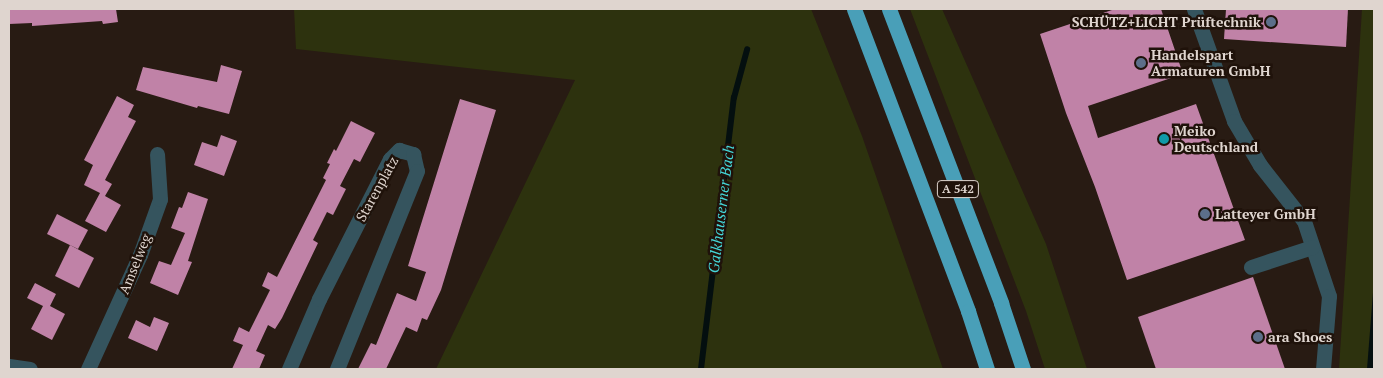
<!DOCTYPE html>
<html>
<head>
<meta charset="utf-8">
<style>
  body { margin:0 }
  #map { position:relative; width:1383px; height:378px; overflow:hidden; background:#281b13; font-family:"PT Serif",serif }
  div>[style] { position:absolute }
  .green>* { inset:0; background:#2d320e }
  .water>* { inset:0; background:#040f0f }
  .stream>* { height:5.5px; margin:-2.75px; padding:0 2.75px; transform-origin:2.75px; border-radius:2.75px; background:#040f0f }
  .building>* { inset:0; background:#c082a7 }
  .minor>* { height:15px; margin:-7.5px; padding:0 7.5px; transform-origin:7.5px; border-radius:7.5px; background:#35545e }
  .highway>* { height:15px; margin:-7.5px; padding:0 7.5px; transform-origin:7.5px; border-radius:7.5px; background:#499fb8 }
  .dots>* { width:14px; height:14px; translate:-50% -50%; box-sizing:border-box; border:2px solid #1f120a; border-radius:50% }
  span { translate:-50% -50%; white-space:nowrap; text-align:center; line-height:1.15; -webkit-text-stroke:5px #1f120a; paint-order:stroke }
  .shield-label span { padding:1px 4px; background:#1f120a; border:1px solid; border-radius:4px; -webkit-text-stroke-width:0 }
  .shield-label { font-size:12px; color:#dfd5cf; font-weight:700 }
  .poi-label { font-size:14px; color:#dfd5cf; font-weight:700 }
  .right { translate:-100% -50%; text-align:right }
  .left { translate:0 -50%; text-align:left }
  .street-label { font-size:14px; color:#dfd5cf }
  .water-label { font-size:15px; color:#45d7d9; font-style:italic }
  .frame { position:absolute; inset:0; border:10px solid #dfd5cf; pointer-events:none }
</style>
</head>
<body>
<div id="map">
  <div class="green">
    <i style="clip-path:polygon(294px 9px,811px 9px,862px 136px,943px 369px,436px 369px,575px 80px,296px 49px)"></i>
    <i style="clip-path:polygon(910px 9px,942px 9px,1046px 244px,1087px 369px,1045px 369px,1026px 311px)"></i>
    <i style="clip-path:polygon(1362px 9px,1374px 9px,1374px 369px,1339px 369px)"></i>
  </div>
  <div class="water">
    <i style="clip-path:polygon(1374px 280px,1374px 369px,1367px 369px)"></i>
  </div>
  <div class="stream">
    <i style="left:701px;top:369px;width:273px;rotate:-83.1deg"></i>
    <i style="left:734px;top:98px;width:50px;rotate:-74.8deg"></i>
  </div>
  <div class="building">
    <i style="clip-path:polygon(9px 9px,116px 9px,118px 22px,103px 24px,102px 21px,32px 26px,32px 23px,9px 24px)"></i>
    <i style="clip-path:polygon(1115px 9px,1161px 9px,1183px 74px,1088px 106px,1098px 138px,1196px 104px,1245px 240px,1127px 280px,1095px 187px,1066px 113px,1040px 34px)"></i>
    <i style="clip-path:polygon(1226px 9px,1348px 9px,1346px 47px,1224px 39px)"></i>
    <i style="clip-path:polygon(221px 65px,242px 71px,229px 114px,198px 106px,197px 108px,136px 90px,143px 67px,217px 82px)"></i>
    <i style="clip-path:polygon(117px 96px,134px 105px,128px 117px,136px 121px,105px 180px,112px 184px,105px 196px,121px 205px,106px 232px,85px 221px,100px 193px,84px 185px,93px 165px,84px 160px)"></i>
    <i style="clip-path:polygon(460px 99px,496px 110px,441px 290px,427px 320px,422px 318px,417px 332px,406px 327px,386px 369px,358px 369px,371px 343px,376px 345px,397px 293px,416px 301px,426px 272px,408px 266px)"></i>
    <i style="clip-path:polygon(351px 121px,375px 133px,360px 162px,354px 159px,340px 186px,346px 189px,333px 215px,327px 212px,313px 240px,318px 243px,282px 318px,275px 329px,268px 325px,256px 351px,265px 355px,259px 369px,232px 369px,243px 345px,233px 341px,239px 327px,249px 332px,270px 290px,262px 286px,268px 272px,277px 277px,326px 180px,323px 178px,330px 164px,327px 163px,334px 149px,336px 151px)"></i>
    <i style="clip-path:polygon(221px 135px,237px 141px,224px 176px,194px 165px,202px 142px,217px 147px)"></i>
    <i style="clip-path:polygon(188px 192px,208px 199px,188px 261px,192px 262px,178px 295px,150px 283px,159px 261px,171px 265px,185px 233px,171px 228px,179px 207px,182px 208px)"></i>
    <i style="clip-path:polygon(57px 214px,88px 230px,78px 249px,47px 234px)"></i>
    <i style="clip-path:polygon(70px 245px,94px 258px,79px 288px,55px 276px)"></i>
    <i style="clip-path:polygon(1253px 277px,1285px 369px,1156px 369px,1138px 317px)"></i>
    <i style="clip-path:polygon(35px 283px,56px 294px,50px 306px,65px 314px,52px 340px,31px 329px,43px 306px,27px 298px)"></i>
    <i style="clip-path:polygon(154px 317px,169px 323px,157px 351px,128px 338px,136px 320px,150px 327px)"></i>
  </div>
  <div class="minor">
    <i style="left:1194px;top:9px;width:119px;rotate:70.3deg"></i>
    <i style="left:1234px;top:121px;width:51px;rotate:59.4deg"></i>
    <i style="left:1260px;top:165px;width:71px;rotate:51.8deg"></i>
    <i style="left:1304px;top:221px;width:79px;rotate:71.6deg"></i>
    <i style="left:1329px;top:296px;width:73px;rotate:94.7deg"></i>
    <i style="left:1251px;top:267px;width:64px;rotate:-18.2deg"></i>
    <i style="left:9px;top:366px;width:21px;rotate:8deg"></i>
    <i style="left:88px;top:369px;width:125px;rotate:-65.5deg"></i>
    <i style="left:140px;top:255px;width:59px;rotate:-70.3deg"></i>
    <i style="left:160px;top:199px;width:45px;rotate:-93.8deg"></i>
    <i style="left:289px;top:369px;width:76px;rotate:-66.8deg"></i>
    <i style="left:319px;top:299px;width:157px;rotate:-63.1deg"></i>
    <i style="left:390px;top:159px;width:13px;rotate:-45deg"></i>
    <i style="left:399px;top:150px;width:15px;rotate:16deg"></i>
    <i style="left:413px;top:154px;width:17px;rotate:77deg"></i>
    <i style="left:417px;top:171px;width:214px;rotate:112deg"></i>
  </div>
  <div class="highway">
    <i style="left:854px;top:9px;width:323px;rotate:69.3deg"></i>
    <i style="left:968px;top:311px;width:61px;rotate:71.9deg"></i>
    <i style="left:889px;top:9px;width:315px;rotate:69.1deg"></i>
    <i style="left:1001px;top:303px;width:70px;rotate:71.6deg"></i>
  </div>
  <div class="dots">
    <i style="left:1271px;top:22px;background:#5c6f8a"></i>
    <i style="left:1141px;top:63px;background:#5c6f8a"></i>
    <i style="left:1164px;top:139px;background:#0f9aa8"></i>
    <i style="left:1205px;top:214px;background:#5c6f8a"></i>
    <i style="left:1258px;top:337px;background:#5c6f8a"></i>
  </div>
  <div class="shield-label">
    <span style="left:958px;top:189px">A 542</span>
  </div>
  <div class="poi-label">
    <span class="right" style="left:1261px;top:22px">SCHÜTZ+LICHT Prüftechnik</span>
    <span class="left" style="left:1151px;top:63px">Handelspart<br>Armaturen GmbH</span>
    <span class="left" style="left:1174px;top:139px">Meiko<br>Deutschland</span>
    <span class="left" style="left:1215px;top:214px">Latteyer GmbH</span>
    <span class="left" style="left:1268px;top:337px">ara Shoes</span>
  </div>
  <div class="street-label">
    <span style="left:377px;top:189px;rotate:-61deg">Starenplatz</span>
    <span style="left:135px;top:264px;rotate:-68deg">Amselweg</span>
  </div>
  <div class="water-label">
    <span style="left:721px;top:209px;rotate:-83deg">Galkhauserner Bach</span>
  </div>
  <div class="frame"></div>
</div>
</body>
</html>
